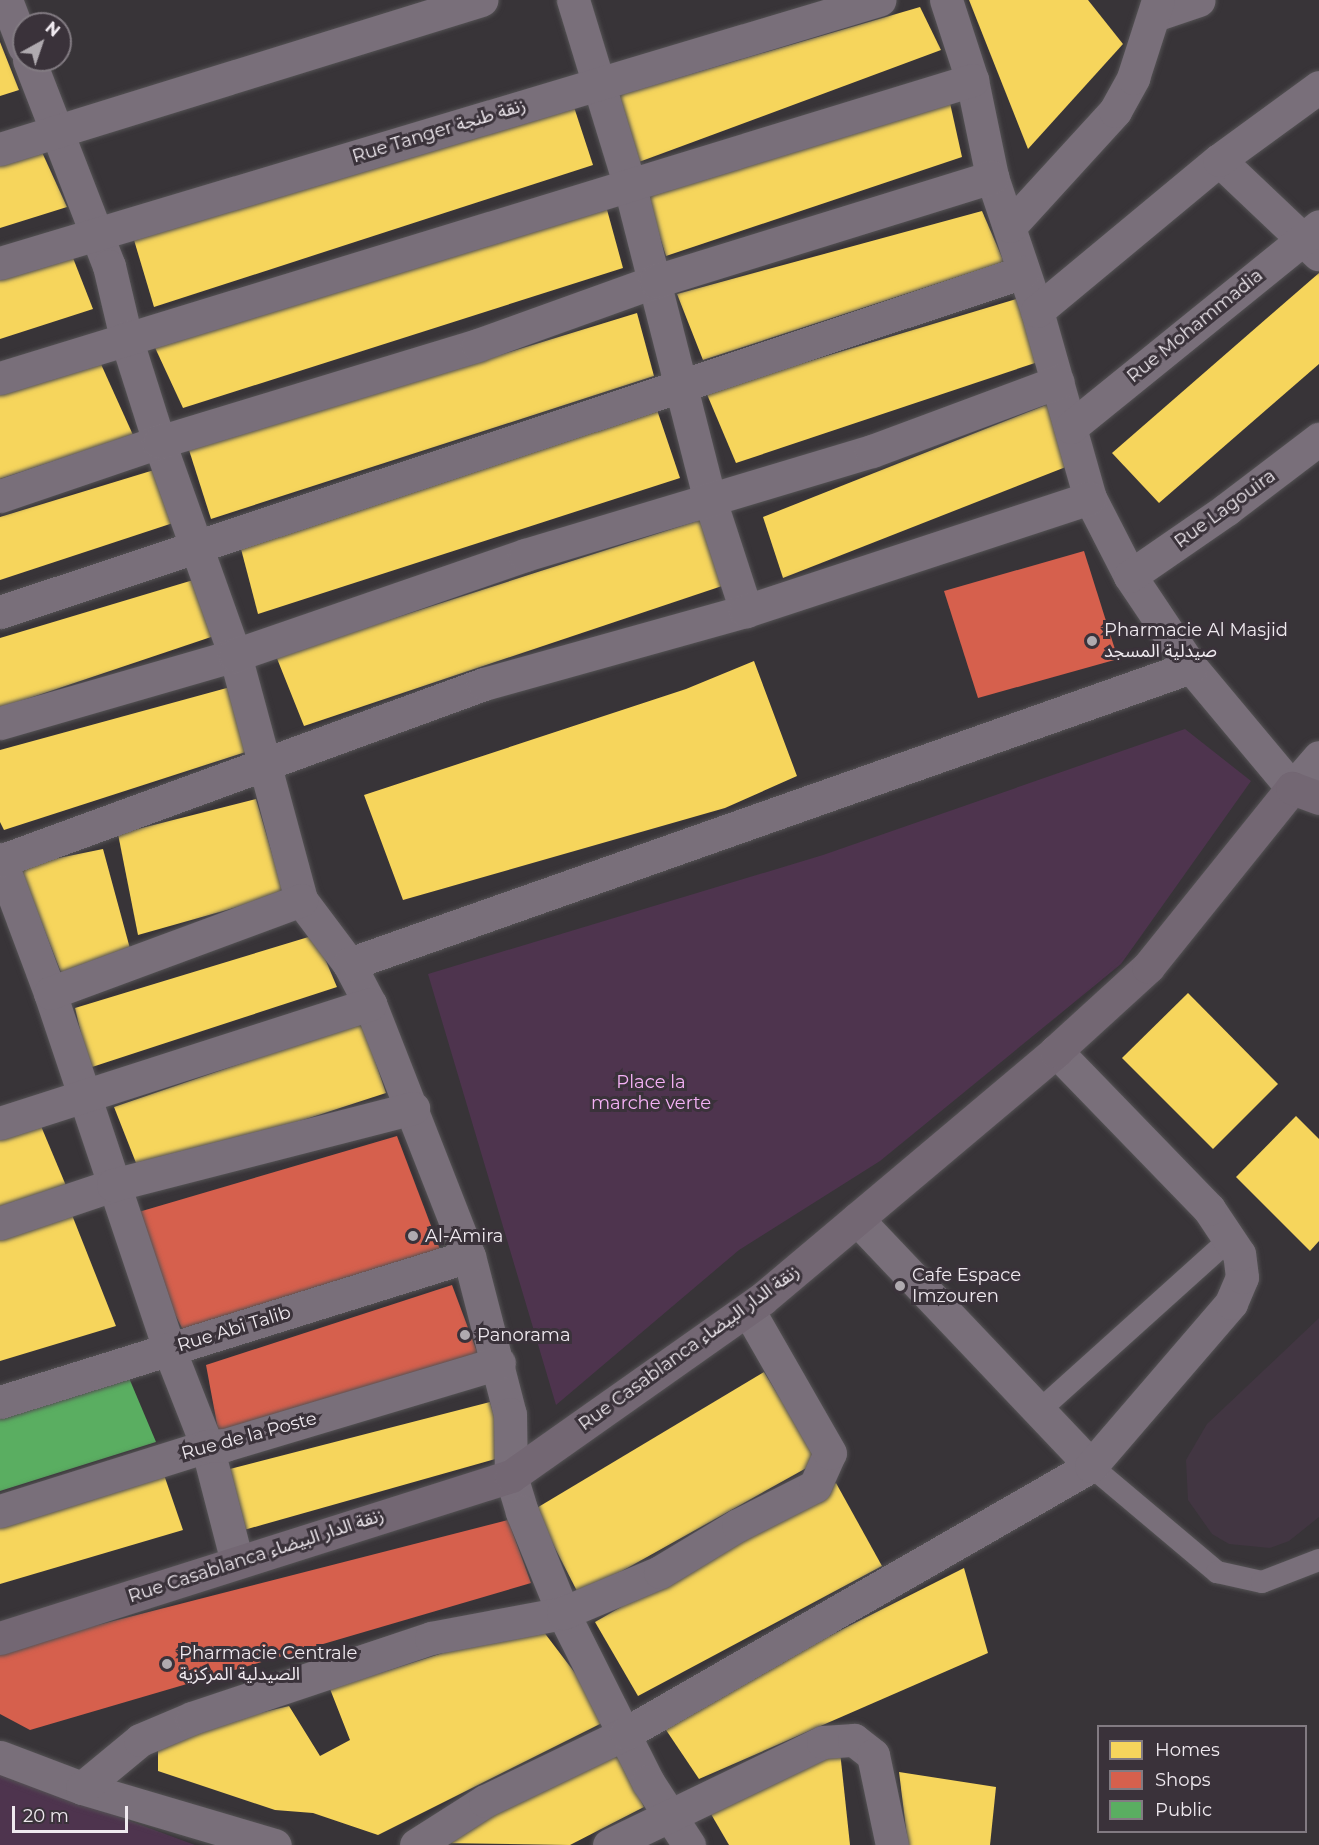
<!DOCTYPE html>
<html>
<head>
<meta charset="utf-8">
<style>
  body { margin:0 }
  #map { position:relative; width:1319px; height:1845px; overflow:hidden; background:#383438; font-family:Montserrat,"Noto Sans Arabic",sans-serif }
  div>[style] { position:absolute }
  .built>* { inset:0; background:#423642 }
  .green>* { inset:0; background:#4e344e }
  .homes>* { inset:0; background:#f6d55c }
  .shops>* { inset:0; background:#d6604d }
  .public>* { inset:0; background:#5aae61 }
  .roads { filter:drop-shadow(0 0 2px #545254) drop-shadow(0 0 2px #545254) }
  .service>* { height:22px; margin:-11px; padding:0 11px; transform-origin:11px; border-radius:11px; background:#796f7a }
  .minor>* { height:33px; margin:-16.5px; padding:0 16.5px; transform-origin:16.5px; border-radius:16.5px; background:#796f7a }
  .tertiary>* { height:33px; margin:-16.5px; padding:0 16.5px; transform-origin:16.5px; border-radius:16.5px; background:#796f7a }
  .secondary>* { height:33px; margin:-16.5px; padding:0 16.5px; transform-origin:16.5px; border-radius:16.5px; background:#736773 }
  .dots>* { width:16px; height:16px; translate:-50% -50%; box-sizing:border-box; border:3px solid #3a323a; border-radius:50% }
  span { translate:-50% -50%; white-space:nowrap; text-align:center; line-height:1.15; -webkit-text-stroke:6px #3a323a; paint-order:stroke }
  .street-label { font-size:18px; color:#efe9ef }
  .poi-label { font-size:18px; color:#efe9ef }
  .left { translate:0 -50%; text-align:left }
  .park-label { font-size:18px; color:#f5b2f6 }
  .legend { position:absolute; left:1097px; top:1725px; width:210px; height:108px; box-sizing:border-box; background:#3a323a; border:2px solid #827b82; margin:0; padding:8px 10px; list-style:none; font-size:18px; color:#efe9ef }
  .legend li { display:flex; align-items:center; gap:12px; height:30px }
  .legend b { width:30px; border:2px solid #827b82 }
  .north { position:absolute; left:12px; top:12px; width:60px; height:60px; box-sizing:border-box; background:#3a323a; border:2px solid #827b82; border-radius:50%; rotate:40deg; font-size:16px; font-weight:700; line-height:24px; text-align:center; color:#efe9ef }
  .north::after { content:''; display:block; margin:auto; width:21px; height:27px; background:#afaaaf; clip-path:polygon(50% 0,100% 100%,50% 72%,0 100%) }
  .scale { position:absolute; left:12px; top:1806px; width:116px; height:27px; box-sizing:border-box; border:3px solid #efe9ef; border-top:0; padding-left:8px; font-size:18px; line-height:21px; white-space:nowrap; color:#efe9ef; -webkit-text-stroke:4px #3a323a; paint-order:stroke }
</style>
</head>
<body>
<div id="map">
  <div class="built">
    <i style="clip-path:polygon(1319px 1318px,1319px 1517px,1289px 1541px,1270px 1548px,1229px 1544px,1212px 1534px,1188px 1500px,1186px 1460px,1207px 1424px)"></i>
  </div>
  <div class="green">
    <i style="clip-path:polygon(1185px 729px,1251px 781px,1121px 964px,880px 1161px,739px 1250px,556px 1405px,428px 974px,823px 855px)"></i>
    <i style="clip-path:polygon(0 1773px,195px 1845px,0 1845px)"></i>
  </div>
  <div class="homes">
    <i style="clip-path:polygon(969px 0,1088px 0,1123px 44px,1028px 149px)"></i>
    <i style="clip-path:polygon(920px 7px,941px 50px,639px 162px,612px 97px)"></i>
    <i style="clip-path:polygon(0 42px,19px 90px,0 96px)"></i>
    <i style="clip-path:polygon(948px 94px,962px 157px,666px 256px,646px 194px)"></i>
    <i style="clip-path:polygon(573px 104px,593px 165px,154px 307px,134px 240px)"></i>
    <i style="clip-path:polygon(41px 150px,67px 207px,0 228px,0 165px)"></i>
    <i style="clip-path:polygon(606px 206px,623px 268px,183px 408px,151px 339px)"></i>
    <i style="clip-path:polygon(982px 211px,1004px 262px,703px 360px,677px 294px)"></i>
    <i style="clip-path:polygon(73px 258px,93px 309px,0 339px,0 280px)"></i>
    <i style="clip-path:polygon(1319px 273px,1319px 364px,1159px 503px,1112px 453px)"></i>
    <i style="clip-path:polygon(1020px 298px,1041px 361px,736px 463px,706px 392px)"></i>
    <i style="clip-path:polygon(637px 313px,654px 376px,211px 519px,189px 450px)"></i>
    <i style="clip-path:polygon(100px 362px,133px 435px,0 479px,0 389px)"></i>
    <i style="clip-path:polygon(1051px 403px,1076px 463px,783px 578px,763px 517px)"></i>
    <i style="clip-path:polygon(655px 404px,680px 478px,258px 614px,241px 549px)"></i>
    <i style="clip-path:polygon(154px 470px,173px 523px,0 580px,0 517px)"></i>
    <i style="clip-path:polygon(706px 518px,731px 583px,304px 726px,276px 656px)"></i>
    <i style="clip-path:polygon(200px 578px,214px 636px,0 708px,0 638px)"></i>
    <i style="clip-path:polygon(754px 661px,797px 776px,725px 808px,403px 900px,364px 795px,686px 689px)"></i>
    <i style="clip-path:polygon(234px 686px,258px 748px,4px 830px,0 822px,0 750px)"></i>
    <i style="clip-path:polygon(256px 799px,284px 894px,138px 935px,118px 834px)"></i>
    <i style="clip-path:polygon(103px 849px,132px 956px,64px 980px,19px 866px)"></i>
    <i style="clip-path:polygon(315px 935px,337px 987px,89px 1068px,75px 1008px)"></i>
    <i style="clip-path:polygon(1188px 993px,1278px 1084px,1213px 1149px,1122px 1058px)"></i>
    <i style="clip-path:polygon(362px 1022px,386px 1093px,140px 1173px,114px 1107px)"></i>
    <i style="clip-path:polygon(1296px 1116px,1319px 1139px,1319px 1241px,1310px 1251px,1236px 1177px)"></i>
    <i style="clip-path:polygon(38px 1119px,67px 1188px,0 1209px,0 1131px)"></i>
    <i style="clip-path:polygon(72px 1215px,116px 1326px,0 1361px,0 1240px)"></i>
    <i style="clip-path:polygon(764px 1372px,819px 1461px,579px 1595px,535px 1509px)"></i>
    <i style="clip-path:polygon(490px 1402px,506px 1456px,244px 1530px,226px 1470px)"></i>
    <i style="clip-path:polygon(162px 1469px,183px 1530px,0 1584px,0 1521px)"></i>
    <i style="clip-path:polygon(836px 1483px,882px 1566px,638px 1696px,595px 1622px)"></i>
    <i style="clip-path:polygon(964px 1568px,988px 1653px,699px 1779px,660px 1721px)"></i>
    <i style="clip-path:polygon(537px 1623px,610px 1719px,378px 1835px,313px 1813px,275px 1810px,158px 1771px,158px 1737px,289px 1706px,320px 1756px,350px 1740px,330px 1689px)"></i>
    <i style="clip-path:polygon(839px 1742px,850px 1845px,729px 1845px,704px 1802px)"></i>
    <i style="clip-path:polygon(614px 1745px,644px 1807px,570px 1845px,439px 1843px)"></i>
    <i style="clip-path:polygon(899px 1772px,996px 1787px,990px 1845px,908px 1845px)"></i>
  </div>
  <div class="shops">
    <i style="clip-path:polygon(1084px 551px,1118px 659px,978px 698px,944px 591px)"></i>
    <i style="clip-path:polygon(397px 1136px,444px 1260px,184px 1332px,125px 1216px)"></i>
    <i style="clip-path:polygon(452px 1285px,479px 1357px,219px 1435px,206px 1365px)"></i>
    <i style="clip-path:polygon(508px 1520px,531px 1583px,30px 1730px,0 1714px,0 1650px)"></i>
  </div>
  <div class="public">
    <i style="clip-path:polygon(129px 1378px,156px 1442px,0 1491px,0 1417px)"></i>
  </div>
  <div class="roads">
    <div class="service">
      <i style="left:1041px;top:1409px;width:253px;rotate:-42deg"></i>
      <i style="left:1091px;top:1466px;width:165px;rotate:40.1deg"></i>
      <i style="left:1217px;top:1572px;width:46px;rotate:12.5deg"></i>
      <i style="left:1262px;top:1582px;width:61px;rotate:-21.1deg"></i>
    </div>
    <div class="minor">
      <i style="left:6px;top:0;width:50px;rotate:69deg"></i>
      <i style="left:573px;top:0;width:195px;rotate:73deg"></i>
      <i style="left:630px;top:187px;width:323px;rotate:75.7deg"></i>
      <i style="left:710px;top:500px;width:117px;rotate:72deg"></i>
      <i style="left:946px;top:0;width:84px;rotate:72deg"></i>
      <i style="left:972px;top:80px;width:99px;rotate:78.3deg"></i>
      <i style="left:992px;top:177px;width:141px;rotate:71.4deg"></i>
      <i style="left:1037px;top:311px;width:194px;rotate:74.2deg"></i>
      <i style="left:1090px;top:498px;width:88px;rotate:62.9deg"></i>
      <i style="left:1130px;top:576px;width:110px;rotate:56.2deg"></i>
      <i style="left:1191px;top:667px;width:158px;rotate:50.1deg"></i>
      <i style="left:1155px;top:15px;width:46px;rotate:-18.8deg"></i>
      <i style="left:29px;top:60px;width:221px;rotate:68.8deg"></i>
      <i style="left:109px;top:266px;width:74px;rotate:76.7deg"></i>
      <i style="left:126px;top:338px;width:109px;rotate:72.4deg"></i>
      <i style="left:159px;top:442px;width:226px;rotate:70.4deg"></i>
      <i style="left:235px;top:655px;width:254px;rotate:74.9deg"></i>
      <i style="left:301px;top:900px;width:80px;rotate:53.1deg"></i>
      <i style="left:349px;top:964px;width:45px;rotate:62.3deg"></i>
      <i style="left:370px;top:1004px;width:271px;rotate:68.6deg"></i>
      <i style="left:469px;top:1256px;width:163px;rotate:75.5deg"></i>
      <i style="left:510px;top:1414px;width:62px;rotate:89.1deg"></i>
      <i style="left:511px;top:1476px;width:38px;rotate:73deg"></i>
      <i style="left:522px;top:1512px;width:109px;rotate:67.9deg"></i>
      <i style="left:563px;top:1613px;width:189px;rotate:63.3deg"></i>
      <i style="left:648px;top:1782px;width:75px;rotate:56.9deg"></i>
      <i style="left:0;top:149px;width:504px;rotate:-17.21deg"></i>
      <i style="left:1219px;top:160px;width:137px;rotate:43.5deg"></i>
      <i style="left:1010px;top:226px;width:156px;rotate:-47.6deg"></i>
      <i style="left:1115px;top:111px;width:38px;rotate:-61deg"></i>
      <i style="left:1133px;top:78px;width:82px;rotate:-72.2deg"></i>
      <i style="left:0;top:263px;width:918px;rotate:-16.66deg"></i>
      <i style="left:1037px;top:311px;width:236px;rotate:-39.7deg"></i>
      <i style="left:1219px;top:160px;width:124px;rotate:-36.1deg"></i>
      <i style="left:0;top:378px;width:1017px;rotate:-17.04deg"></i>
      <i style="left:1071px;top:427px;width:319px;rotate:-39deg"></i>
      <i style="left:0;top:496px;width:168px;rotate:-18.8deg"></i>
      <i style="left:159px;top:442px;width:333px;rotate:-16.9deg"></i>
      <i style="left:478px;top:345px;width:189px;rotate:-19.8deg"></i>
      <i style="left:656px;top:281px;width:352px;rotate:-17.2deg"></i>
      <i style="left:1130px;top:576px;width:118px;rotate:-34.6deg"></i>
      <i style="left:1227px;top:509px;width:116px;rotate:-37.3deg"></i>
      <i style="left:0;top:612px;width:1078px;rotate:-18.38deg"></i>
      <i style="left:0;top:723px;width:245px;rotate:-16.1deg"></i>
      <i style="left:235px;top:655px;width:307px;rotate:-19deg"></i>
      <i style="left:525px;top:555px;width:362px;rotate:-16.7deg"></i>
      <i style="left:872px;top:451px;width:198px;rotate:-20.4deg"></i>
      <i style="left:0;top:859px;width:143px;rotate:69.5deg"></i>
      <i style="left:50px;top:993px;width:375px;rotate:71.5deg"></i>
      <i style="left:169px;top:1349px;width:104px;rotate:68.6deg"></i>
      <i style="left:207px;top:1446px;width:120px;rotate:75.5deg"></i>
      <i style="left:0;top:861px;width:515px;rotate:-20.09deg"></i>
      <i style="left:484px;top:684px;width:272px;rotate:-15.6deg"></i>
      <i style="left:746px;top:611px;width:362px;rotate:-18.2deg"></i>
      <i style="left:349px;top:964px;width:893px;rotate:-19.43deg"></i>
      <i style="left:50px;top:993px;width:268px;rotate:-20.3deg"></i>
      <i style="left:0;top:1123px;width:389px;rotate:-17.8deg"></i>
      <i style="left:857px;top:1219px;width:340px;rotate:46.5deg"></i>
      <i style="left:0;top:1223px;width:119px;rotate:-18.6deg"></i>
      <i style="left:113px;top:1185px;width:310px;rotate:-14.4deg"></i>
      <i style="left:0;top:1402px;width:491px;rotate:-17.3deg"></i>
      <i style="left:0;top:1511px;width:217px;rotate:-17.4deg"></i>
      <i style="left:207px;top:1446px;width:18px;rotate:-3deg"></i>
      <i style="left:225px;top:1445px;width:286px;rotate:-16.7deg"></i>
      <i style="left:0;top:1757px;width:88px;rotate:20.7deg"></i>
      <i style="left:82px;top:1788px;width:201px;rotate:16.5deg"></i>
      <i style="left:82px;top:1788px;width:75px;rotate:-39.6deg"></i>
      <i style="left:140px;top:1740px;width:56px;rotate:-22.9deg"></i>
      <i style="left:192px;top:1718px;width:252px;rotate:-18.5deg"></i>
      <i style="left:431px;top:1638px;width:134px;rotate:-10.7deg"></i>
      <i style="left:563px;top:1613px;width:105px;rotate:-22.9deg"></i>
      <i style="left:660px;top:1572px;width:91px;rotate:-31.1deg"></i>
      <i style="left:738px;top:1525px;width:86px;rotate:-26.9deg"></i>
      <i style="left:815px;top:1486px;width:36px;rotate:-66deg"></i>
      <i style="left:830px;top:1453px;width:165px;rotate:-119.8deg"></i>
      <i style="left:416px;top:1845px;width:82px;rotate:-32.5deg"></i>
      <i style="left:485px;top:1801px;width:157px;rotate:-25.7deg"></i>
      <i style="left:626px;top:1733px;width:536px;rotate:-29.86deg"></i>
      <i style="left:1091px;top:1466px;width:215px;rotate:-49.3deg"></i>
      <i style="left:1231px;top:1303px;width:28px;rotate:-67deg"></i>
      <i style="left:1242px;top:1277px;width:23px;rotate:-97deg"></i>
      <i style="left:1239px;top:1254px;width:54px;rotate:-123.7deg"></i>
      <i style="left:1209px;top:1209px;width:220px;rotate:-134.1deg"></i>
      <i style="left:609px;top:1845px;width:237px;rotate:-25.7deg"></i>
      <i style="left:823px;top:1742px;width:31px;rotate:-4deg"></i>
      <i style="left:854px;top:1740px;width:24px;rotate:38deg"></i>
      <i style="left:873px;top:1755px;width:92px;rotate:78.1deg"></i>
    </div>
    <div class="tertiary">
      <i style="left:1292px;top:788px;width:41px;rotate:-48.9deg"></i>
    </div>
    <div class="secondary">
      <i style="left:0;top:1638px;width:536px;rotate:-17.59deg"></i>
      <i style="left:511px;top:1476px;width:307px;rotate:-35.2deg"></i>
      <i style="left:762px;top:1299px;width:385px;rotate:-40.1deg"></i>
      <i style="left:1056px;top:1051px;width:125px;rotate:-42.4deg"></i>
      <i style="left:1148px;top:967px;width:230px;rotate:-51.2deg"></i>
      <i style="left:1292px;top:788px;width:29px;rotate:20deg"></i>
    </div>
  </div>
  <div class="dots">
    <i style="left:1092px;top:641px;background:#afaaaf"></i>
    <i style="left:413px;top:1236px;background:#afaaaf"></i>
    <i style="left:900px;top:1286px;background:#afaaaf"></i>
    <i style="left:465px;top:1335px;background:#afaaaf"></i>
    <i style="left:167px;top:1664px;background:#afaaaf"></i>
  </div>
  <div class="street-label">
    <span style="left:439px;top:131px;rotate:-17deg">Rue Tanger زنقة طنجة</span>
    <span style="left:1195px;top:326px;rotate:-39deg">Rue Mohammadia</span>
    <span style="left:1225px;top:509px;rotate:-36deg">Rue Lagouira</span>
    <span style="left:234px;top:1329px;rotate:-17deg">Rue Abi Talib</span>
    <span style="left:689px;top:1348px;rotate:-36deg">Rue Casablanca زنقة الدار البيضاء</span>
    <span style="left:249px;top:1436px;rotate:-15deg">Rue de la Poste</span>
    <span style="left:256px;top:1556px;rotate:-18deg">Rue Casablanca زنقة الدار البيضاء</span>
  </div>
  <div class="poi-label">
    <span class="left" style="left:1104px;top:641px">Pharmacie Al Masjid<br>صيدلية المسجد</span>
    <span class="left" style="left:425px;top:1236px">Al-Amira</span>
    <span class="left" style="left:912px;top:1286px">Cafe Espace<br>Imzouren</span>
    <span class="left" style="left:477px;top:1335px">Panorama</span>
    <span class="left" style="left:179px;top:1664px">Pharmacie Centrale<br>الصيدلية المركزية</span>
  </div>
  <div class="park-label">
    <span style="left:651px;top:1093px">Place la<br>marche verte</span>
  </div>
  <ul class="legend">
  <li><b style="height:16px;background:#f6d55c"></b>Homes</li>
  <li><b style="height:16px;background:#d6604d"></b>Shops</li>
  <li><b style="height:16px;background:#5aae61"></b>Public</li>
  </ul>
  <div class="north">N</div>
  <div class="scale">20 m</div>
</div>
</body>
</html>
